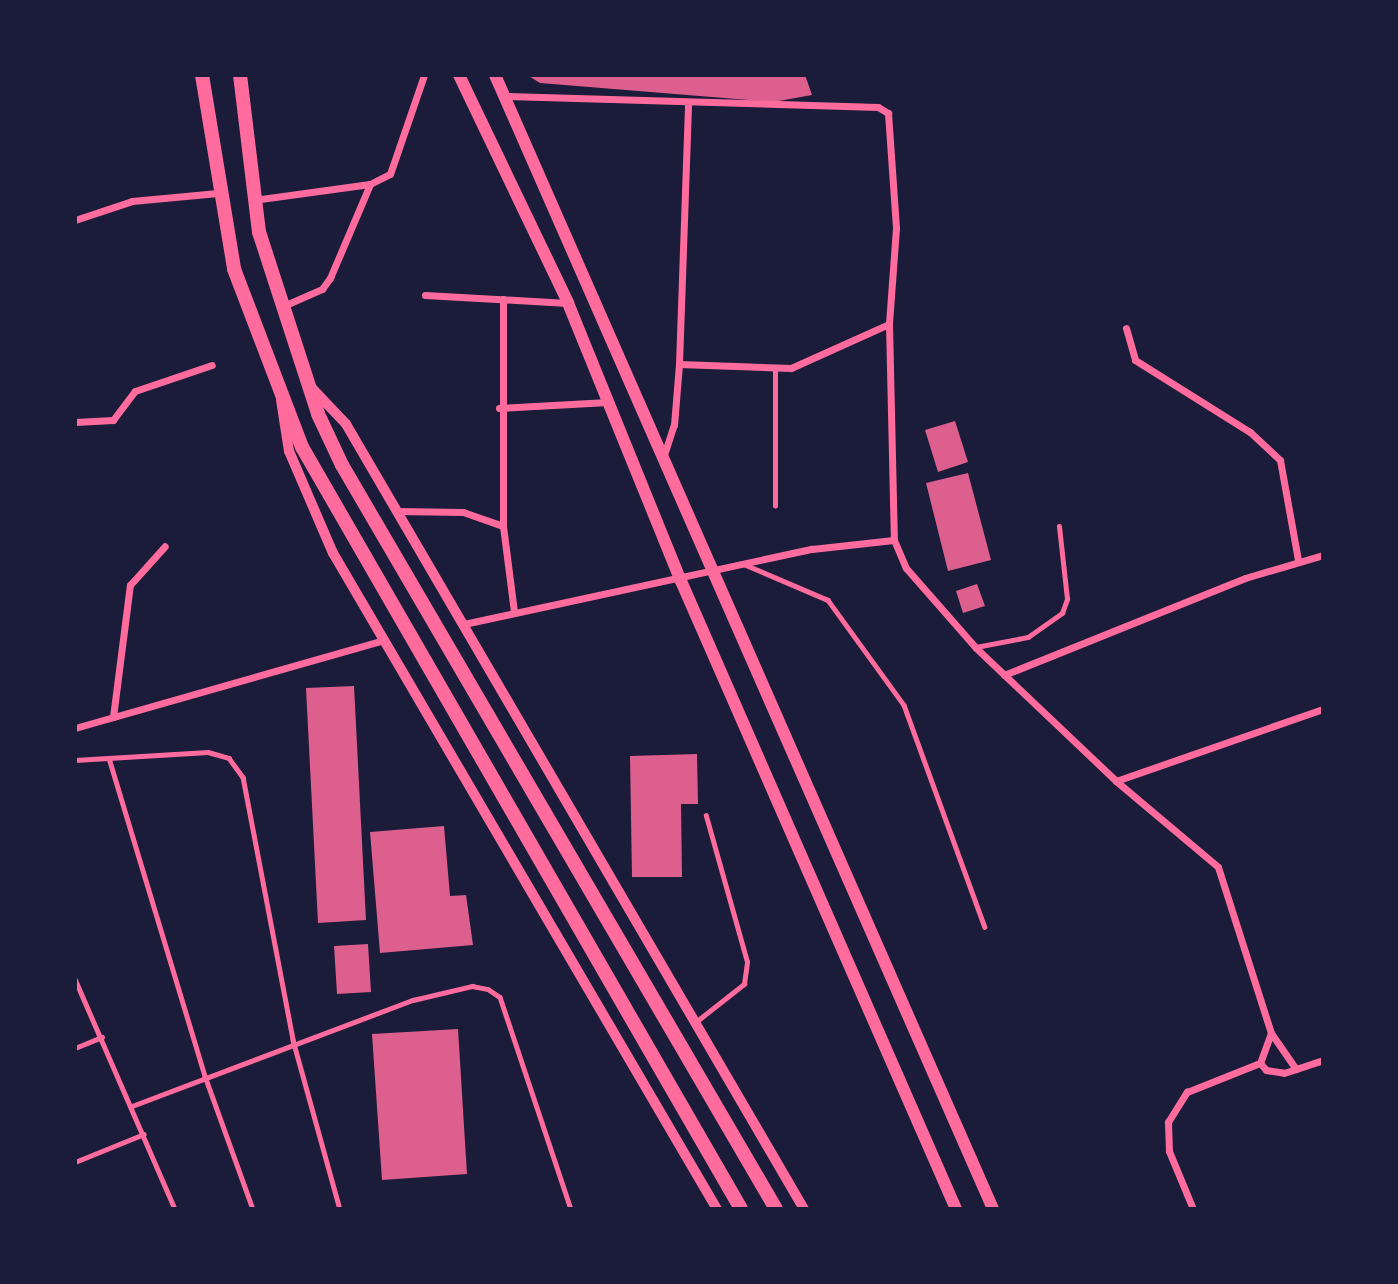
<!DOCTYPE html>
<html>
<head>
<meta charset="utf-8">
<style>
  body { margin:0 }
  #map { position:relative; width:1398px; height:1284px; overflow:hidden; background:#1b1b3a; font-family:"DejaVu Sans",sans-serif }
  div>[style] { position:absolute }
  .building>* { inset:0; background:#dd5f8e }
  .service>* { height:4.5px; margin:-2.25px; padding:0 2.25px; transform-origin:2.25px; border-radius:2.25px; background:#ff6b9d }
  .minor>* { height:7px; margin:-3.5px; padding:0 3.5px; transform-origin:3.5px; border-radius:3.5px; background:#ff6b9d }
  .tertiary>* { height:10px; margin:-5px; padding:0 5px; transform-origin:5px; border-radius:5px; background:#ff6b9d }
  .secondary>* { height:12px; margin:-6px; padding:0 6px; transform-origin:6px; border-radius:6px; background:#ff6b9d }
  .trunk>* { height:14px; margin:-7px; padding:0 7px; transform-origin:7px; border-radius:7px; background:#ff6b9d }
  span { translate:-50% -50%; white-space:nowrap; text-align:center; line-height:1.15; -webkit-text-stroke:7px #1b1b3a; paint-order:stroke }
  .frame { position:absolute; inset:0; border:77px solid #1b1b3a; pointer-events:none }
</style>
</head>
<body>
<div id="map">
  <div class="building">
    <i style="clip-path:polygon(527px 75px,805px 75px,812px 95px,773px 102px,540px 83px)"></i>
    <i style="clip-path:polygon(955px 421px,968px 462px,938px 472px,925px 430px)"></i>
    <i style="clip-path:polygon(968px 473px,991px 560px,948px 571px,926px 483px)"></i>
    <i style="clip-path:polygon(977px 584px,985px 606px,963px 613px,956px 591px)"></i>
    <i style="clip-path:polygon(354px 686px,366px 920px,318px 923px,306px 688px)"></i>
    <i style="clip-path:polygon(697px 754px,698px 804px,681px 804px,682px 877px,632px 877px,630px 756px)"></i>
    <i style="clip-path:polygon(444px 826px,450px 896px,466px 895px,473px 945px,380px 953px,370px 832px)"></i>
    <i style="clip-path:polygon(368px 944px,371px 992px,337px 994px,334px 946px)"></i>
    <i style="clip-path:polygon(458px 1029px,467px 1174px,382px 1180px,372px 1034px)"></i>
  </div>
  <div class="service">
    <i style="left:775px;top:506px;width:138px;rotate:-90deg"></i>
    <i style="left:746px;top:565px;width:89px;rotate:23.1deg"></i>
    <i style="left:828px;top:600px;width:130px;rotate:54.1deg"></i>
    <i style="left:904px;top:705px;width:236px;rotate:70deg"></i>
    <i style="left:976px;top:647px;width:53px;rotate:-10.9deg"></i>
    <i style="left:1028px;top:637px;width:42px;rotate:-35.2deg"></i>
    <i style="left:1062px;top:613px;width:15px;rotate:-70deg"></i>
    <i style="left:1067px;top:599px;width:73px;rotate:-96.3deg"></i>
    <i style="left:109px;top:758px;width:332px;rotate:73.2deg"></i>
    <i style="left:205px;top:1076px;width:141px;rotate:70.2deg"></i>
    <i style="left:75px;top:760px;width:133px;rotate:-3.4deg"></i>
    <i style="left:208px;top:752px;width:22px;rotate:16deg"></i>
    <i style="left:229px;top:758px;width:24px;rotate:54deg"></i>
    <i style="left:243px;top:777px;width:268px;rotate:79.2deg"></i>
    <i style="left:293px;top:1040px;width:175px;rotate:74.5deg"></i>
    <i style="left:75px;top:979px;width:251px;rotate:66.5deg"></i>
    <i style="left:697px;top:1021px;width:60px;rotate:-38.2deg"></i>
    <i style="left:744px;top:984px;width:22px;rotate:-82deg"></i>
    <i style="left:747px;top:962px;width:152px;rotate:-105.7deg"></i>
    <i style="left:75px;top:1048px;width:29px;rotate:-22deg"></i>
    <i style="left:132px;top:1106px;width:300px;rotate:-20.7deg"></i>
    <i style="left:413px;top:1000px;width:61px;rotate:-13.3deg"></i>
    <i style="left:472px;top:986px;width:16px;rotate:11deg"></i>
    <i style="left:488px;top:989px;width:14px;rotate:34deg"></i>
    <i style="left:500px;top:997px;width:224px;rotate:71.5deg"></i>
    <i style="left:75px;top:1162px;width:74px;rotate:-22.1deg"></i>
  </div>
  <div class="minor">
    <i style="left:507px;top:96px;width:371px;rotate:1.7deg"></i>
    <i style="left:878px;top:107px;width:12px;rotate:31deg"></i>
    <i style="left:888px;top:113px;width:115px;rotate:86deg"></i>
    <i style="left:896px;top:228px;width:96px;rotate:94.2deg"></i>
    <i style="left:889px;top:324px;width:216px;rotate:88.7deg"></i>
    <i style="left:894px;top:540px;width:30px;rotate:67deg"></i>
    <i style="left:906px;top:568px;width:106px;rotate:48.8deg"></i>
    <i style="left:976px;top:648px;width:193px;rotate:43.5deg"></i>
    <i style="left:1116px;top:781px;width:133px;rotate:40.1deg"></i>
    <i style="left:1218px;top:867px;width:174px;rotate:72.3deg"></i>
    <i style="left:1271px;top:1033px;width:44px;rotate:55.2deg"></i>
    <i style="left:253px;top:200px;width:118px;rotate:-7.8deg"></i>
    <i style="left:370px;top:184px;width:22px;rotate:-27deg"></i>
    <i style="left:390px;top:174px;width:105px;rotate:-71deg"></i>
    <i style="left:75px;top:220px;width:60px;rotate:-18.4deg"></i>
    <i style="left:132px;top:201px;width:86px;rotate:-5.3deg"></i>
    <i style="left:425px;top:295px;width:143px;rotate:3.2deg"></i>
    <i style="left:503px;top:299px;width:227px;rotate:90deg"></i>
    <i style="left:503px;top:526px;width:87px;rotate:82.7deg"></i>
    <i style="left:281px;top:307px;width:45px;rotate:-23.7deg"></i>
    <i style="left:322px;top:289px;width:14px;rotate:-54deg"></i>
    <i style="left:330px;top:278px;width:102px;rotate:-66.9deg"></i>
    <i style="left:1126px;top:328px;width:33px;rotate:74deg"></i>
    <i style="left:1135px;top:360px;width:136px;rotate:32.1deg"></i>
    <i style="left:1250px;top:432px;width:41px;rotate:43deg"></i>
    <i style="left:1280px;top:460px;width:102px;rotate:79.8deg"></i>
    <i style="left:679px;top:364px;width:112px;rotate:2deg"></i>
    <i style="left:791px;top:368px;width:107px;rotate:-24.2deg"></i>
    <i style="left:499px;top:408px;width:109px;rotate:-3.2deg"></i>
    <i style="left:75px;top:422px;width:38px;rotate:-3deg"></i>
    <i style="left:113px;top:420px;width:36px;rotate:-53deg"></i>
    <i style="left:135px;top:391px;width:81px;rotate:-18.7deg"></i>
    <i style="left:663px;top:458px;width:35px;rotate:-72deg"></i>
    <i style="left:674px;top:425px;width:61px;rotate:-85.3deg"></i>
    <i style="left:679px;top:364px;width:261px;rotate:-88deg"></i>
    <i style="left:397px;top:511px;width:66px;rotate:0.9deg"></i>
    <i style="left:463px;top:512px;width:42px;rotate:19.3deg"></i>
    <i style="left:464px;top:624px;width:356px;rotate:-12.2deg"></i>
    <i style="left:812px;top:549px;width:82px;rotate:-6.3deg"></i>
    <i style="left:1004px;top:675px;width:260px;rotate:-21.9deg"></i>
    <i style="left:1245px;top:578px;width:81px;rotate:-16.4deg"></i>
    <i style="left:113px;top:717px;width:133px;rotate:-82.7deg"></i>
    <i style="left:130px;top:585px;width:52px;rotate:-48.1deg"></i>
    <i style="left:75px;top:728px;width:320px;rotate:-15.9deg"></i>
    <i style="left:1116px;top:781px;width:219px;rotate:-19.2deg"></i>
    <i style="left:1271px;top:1033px;width:32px;rotate:110deg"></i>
    <i style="left:1260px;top:1063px;width:9px;rotate:49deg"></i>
    <i style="left:1266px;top:1070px;width:18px;rotate:9deg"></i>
    <i style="left:1284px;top:1073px;width:41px;rotate:-18.4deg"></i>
    <i style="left:1193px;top:1209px;width:63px;rotate:-112.5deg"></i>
    <i style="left:1169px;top:1151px;width:29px;rotate:-92deg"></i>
    <i style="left:1168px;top:1122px;width:36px;rotate:-58deg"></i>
    <i style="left:1187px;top:1092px;width:79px;rotate:-21.7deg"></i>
  </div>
  <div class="tertiary">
    <i style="left:309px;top:385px;width:54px;rotate:46.5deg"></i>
    <i style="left:346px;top:424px;width:909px;rotate:59.74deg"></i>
    <i style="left:281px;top:400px;width:52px;rotate:81.1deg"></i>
    <i style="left:289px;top:451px;width:111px;rotate:66.7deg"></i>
    <i style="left:333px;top:553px;width:760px;rotate:59.66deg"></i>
  </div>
  <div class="secondary">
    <i style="left:459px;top:75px;width:253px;rotate:64.4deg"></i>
    <i style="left:568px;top:303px;width:300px;rotate:67.9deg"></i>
    <i style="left:681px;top:581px;width:686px;rotate:66.35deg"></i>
    <i style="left:495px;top:75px;width:1239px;rotate:66.29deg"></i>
  </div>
  <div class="trunk">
    <i style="left:202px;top:75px;width:197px;rotate:80.6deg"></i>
    <i style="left:234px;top:269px;width:191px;rotate:69.1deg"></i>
    <i style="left:302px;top:447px;width:879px;rotate:60.05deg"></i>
    <i style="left:240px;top:75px;width:158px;rotate:83.1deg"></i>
    <i style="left:259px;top:232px;width:191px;rotate:72deg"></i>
    <i style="left:318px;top:414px;width:56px;rotate:64.8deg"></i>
    <i style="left:342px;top:465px;width:861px;rotate:59.74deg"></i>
  </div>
  <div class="frame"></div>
</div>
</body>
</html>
